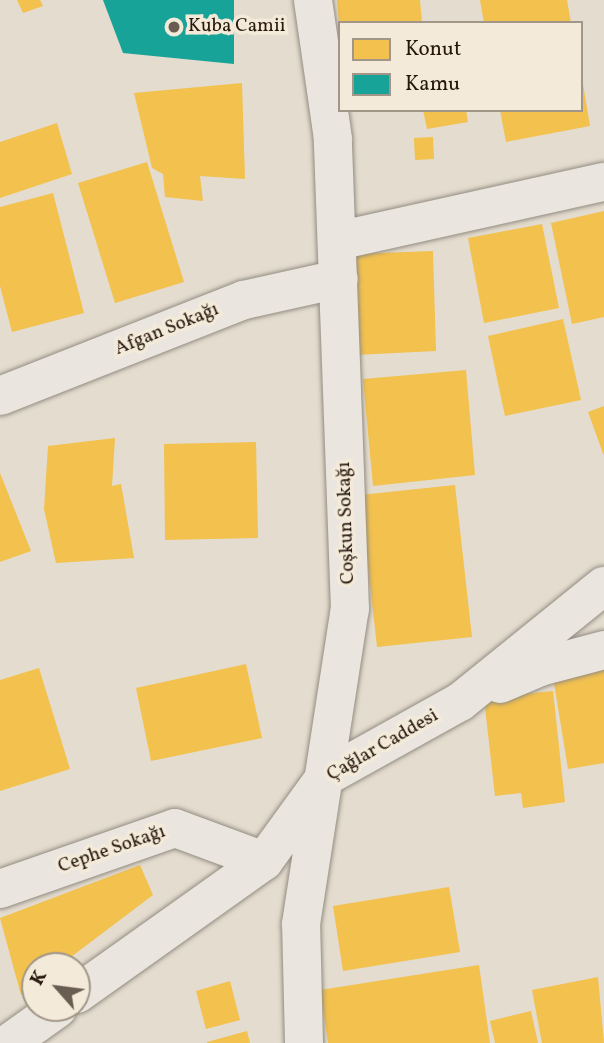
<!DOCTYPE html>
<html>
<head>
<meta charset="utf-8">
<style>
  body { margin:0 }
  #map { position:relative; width:604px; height:1043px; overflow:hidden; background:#e4dcce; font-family:Vollkorn,serif }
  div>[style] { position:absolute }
  .homes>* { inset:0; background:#f2c14e }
  .public>* { inset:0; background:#17a398 }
  .roads { filter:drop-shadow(0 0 2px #928c82) drop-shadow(0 0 2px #928c82) }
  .street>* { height:38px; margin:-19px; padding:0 19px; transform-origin:19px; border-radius:19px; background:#eae6df }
  .dots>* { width:19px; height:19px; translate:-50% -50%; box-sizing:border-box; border:4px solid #f3eada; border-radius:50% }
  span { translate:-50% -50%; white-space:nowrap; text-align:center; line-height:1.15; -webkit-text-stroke:7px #f3eada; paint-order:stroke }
  .poi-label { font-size:19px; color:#27180d }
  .left { translate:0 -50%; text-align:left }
  .street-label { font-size:19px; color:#27180d }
  .legend { position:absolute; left:338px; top:21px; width:245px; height:91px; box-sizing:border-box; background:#f3eada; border:2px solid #a19688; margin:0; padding:9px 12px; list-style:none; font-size:21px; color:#27180d }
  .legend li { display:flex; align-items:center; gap:14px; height:35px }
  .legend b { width:35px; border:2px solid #a19688 }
  .north { position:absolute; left:21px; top:952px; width:70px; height:70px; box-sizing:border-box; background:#f3eada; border:2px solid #a19688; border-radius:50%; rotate:298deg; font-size:19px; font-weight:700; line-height:28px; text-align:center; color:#27180d }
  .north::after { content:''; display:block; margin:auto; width:24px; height:32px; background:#695d51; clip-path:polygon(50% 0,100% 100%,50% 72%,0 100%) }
</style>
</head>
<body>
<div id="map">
  <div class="homes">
    <i style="clip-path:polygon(17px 0,40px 0,43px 6px,23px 13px)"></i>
    <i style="clip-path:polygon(337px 0,420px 0,422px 23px,339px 23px)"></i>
    <i style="clip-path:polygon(480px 0,567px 0,571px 23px,484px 23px)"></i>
    <i style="clip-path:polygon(242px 83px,245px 179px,200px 176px,203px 201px,165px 197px,163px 174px,152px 168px,134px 93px)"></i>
    <i style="clip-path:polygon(583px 84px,590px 126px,506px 142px,500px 110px,581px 110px)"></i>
    <i style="clip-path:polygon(423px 110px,466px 110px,468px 122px,427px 129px)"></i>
    <i style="clip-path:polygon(57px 123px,72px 174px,0 198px,0 142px)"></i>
    <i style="clip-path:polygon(433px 137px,434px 159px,415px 160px,414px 138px)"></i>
    <i style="clip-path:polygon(147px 162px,184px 282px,115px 303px,78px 183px)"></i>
    <i style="clip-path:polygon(53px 193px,84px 313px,12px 332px,0 286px,0 207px)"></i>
    <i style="clip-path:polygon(604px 211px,604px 317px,572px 324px,551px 223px)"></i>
    <i style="clip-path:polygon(542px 224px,559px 308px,484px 323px,468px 238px)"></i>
    <i style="clip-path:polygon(433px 251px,436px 351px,355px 355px,352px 254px)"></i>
    <i style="clip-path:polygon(563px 319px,581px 400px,505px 416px,488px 336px)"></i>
    <i style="clip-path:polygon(466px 370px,475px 475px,373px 486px,363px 379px)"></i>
    <i style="clip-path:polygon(604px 406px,604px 456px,588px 412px)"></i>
    <i style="clip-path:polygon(115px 438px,112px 486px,121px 484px,134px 558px,56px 563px,44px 509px,48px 446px)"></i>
    <i style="clip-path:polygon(256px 442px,258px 538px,165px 540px,164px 444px)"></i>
    <i style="clip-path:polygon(0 473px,31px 551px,0 562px)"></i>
    <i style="clip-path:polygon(455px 485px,472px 637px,377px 647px,360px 495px)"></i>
    <i style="clip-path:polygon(246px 664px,262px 738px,151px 761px,136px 688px)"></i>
    <i style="clip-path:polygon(39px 668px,70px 769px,0 791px,0 680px)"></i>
    <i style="clip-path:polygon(604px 669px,604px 763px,568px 769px,553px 677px)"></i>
    <i style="clip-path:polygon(553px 691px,565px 802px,523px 808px,521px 793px,495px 796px,484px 698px)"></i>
    <i style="clip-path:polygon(140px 865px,153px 895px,59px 966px,35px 966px,35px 984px,21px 995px,0 918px)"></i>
    <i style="clip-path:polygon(449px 887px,460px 952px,343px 971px,333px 906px)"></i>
    <i style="clip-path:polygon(479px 965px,490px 1043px,328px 1043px,320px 990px)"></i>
    <i style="clip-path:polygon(598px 977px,604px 1043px,542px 1043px,532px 990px)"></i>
    <i style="clip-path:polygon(230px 981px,240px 1020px,206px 1029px,196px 991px)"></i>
    <i style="clip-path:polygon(531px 1011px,538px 1043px,495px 1043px,490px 1021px)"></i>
    <i style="clip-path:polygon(247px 1031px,250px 1043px,207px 1043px,207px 1042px)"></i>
  </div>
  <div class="public">
    <i style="clip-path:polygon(103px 0,234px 0,234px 64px,123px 53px)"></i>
  </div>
  <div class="roads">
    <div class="street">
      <i style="left:337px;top:241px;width:273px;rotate:-12.5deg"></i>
      <i style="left:0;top:396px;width:262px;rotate:-21.5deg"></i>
      <i style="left:244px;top:300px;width:97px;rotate:-12.5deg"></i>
      <i style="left:500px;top:684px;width:43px;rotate:-23deg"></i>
      <i style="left:540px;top:667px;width:66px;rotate:-14.9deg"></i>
      <i style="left:0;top:889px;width:185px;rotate:-19.2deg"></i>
      <i style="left:175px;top:828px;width:95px;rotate:20.3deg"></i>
      <i style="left:77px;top:994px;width:229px;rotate:-35.4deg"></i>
      <i style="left:264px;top:861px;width:104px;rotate:-54deg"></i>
      <i style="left:325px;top:777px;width:154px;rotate:-29.1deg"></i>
      <i style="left:460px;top:702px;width:185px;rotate:-38.9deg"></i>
      <i style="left:9px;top:1043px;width:60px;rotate:-35.5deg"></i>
      <i style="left:304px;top:1043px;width:119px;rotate:-91.4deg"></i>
      <i style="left:301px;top:924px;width:319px;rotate:-81.2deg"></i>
      <i style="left:350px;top:609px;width:470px;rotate:-92.1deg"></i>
      <i style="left:333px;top:139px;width:140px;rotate:-98.2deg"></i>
    </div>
  </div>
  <div class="dots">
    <i style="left:174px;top:27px;background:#695d51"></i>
  </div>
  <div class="poi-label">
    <span class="left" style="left:188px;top:27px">Kuba Camii</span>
  </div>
  <div class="street-label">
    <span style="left:167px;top:330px;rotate:-22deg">Afgan Sokağı</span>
    <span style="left:347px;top:523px;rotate:-92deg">Coşkun Sokağı</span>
    <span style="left:383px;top:746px;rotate:-30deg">Çağlar Caddesi</span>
    <span style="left:112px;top:850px;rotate:-19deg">Cephe Sokağı</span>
  </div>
  <ul class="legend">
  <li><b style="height:19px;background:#f2c14e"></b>Konut</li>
  <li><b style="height:19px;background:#17a398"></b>Kamu</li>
  </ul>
  <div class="north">K</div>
</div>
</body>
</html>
